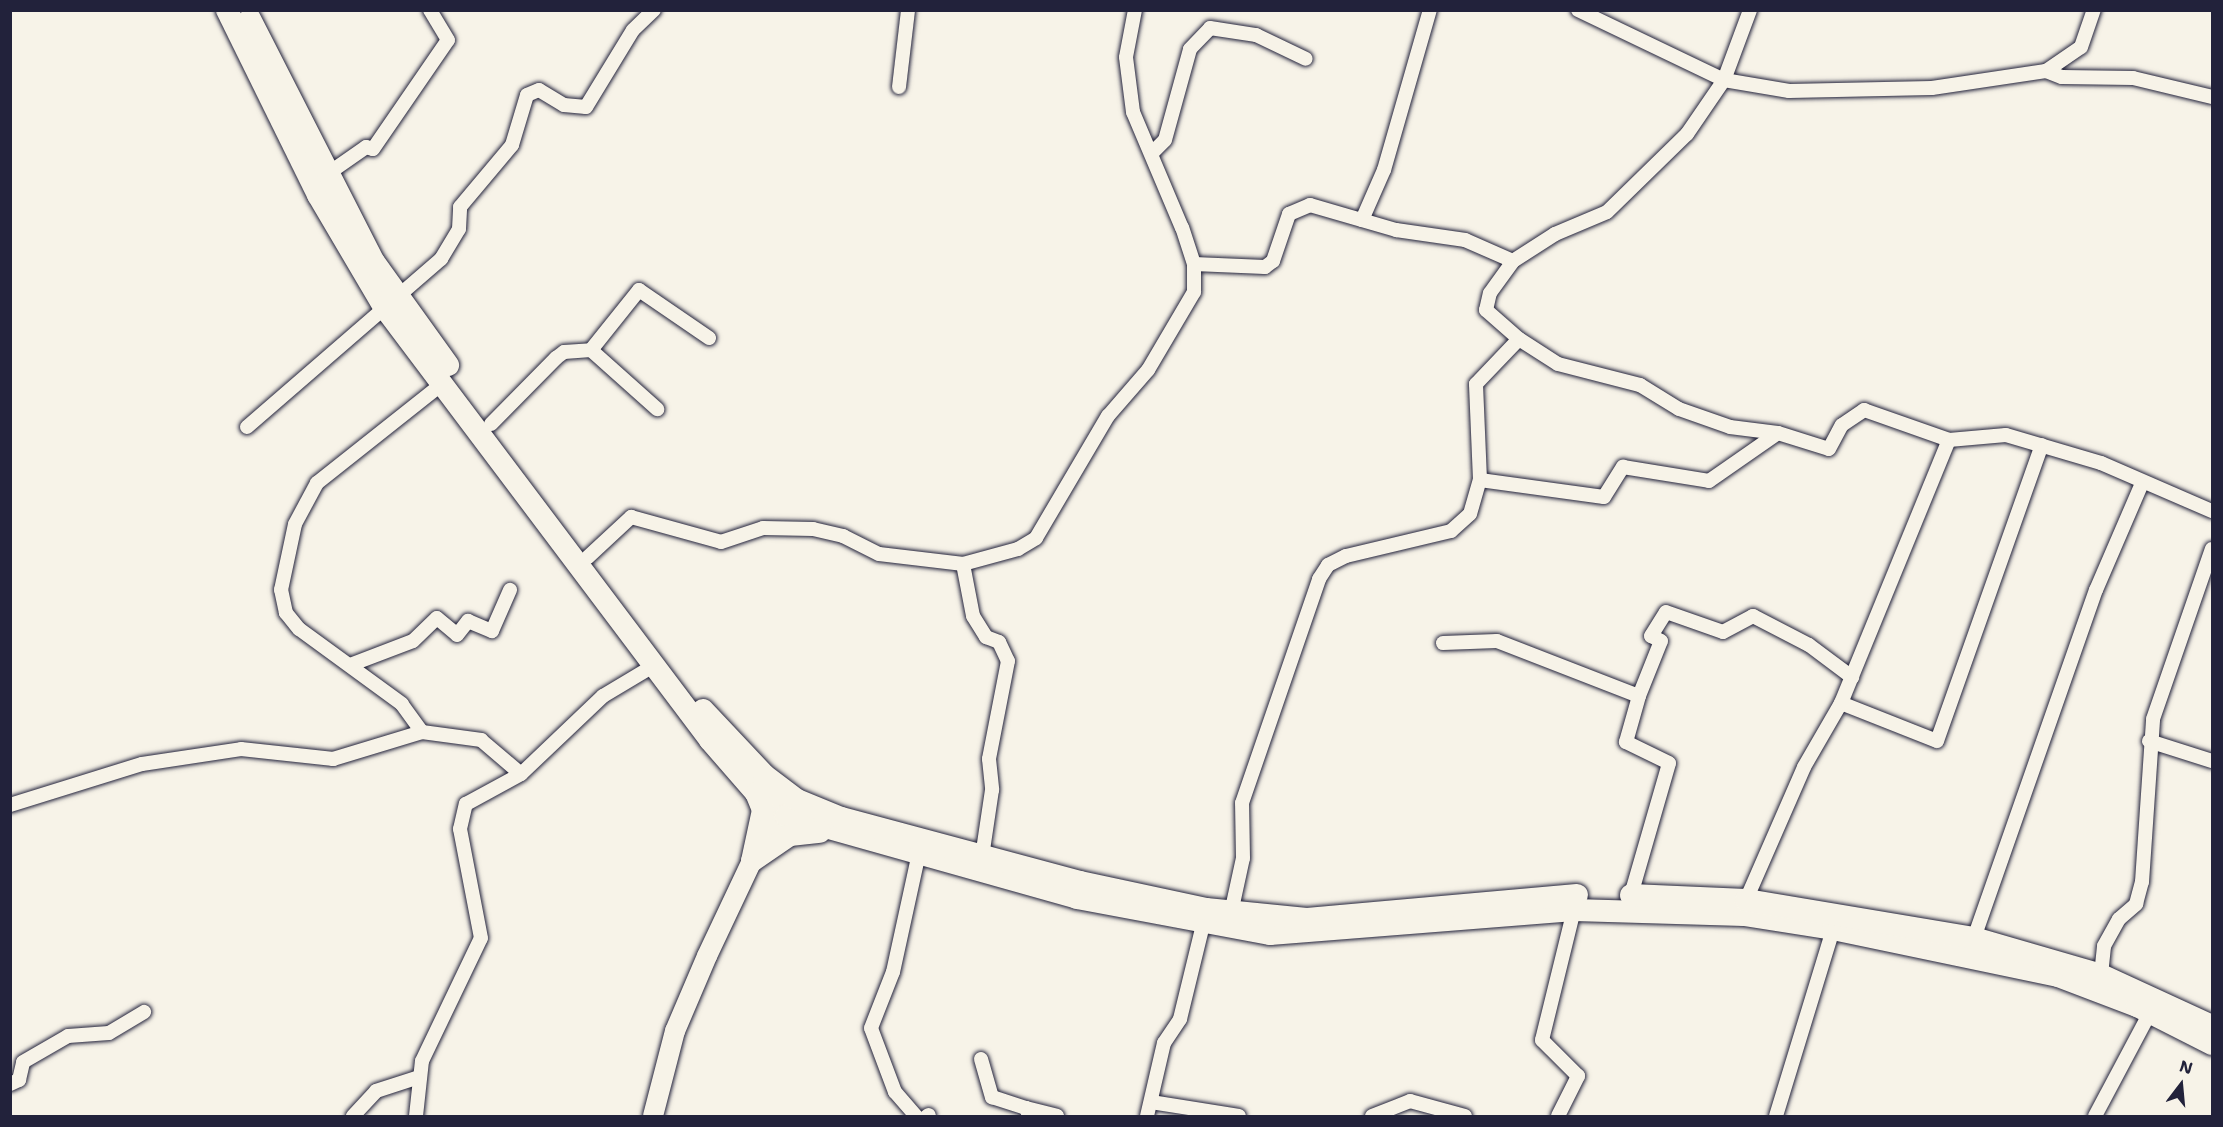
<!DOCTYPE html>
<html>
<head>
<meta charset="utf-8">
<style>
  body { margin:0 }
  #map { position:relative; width:2223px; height:1127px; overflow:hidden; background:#f7f3e8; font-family:"Shantell Sans",sans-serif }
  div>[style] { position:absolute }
  .roads { filter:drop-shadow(0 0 2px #22223b) drop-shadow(0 0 2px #22223b) }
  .street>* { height:14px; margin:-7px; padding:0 7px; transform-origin:7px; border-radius:7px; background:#f7f3e8 }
  .secondary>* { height:20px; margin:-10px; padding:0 10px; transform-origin:10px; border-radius:10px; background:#f7f3e8 }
  .primary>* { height:22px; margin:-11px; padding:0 11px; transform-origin:11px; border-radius:11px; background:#f7f3e8 }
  span { translate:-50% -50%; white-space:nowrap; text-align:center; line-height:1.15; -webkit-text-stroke:6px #f7f3e8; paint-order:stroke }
  .frame { position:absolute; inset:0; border:12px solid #22223b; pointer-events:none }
  .north { position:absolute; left:2151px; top:1055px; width:60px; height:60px; -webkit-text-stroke:4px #f7f3e8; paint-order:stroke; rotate:16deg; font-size:16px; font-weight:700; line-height:24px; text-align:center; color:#22223b }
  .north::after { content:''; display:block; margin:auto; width:21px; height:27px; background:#22223b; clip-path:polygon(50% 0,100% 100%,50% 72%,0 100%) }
</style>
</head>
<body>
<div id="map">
  <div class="roads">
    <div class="street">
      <i style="left:1578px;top:10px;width:162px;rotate:25.6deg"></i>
      <i style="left:1724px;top:80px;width:66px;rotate:9.6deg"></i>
      <i style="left:1789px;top:91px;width:143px;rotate:-1.2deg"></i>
      <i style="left:1932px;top:88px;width:115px;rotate:-8.5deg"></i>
      <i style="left:2046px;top:71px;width:17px;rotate:21deg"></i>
      <i style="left:2062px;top:77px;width:71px;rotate:0.8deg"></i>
      <i style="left:2133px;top:78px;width:81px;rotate:13.5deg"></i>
      <i style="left:2046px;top:71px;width:42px;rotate:-34.4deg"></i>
      <i style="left:2081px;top:47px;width:39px;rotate:-71deg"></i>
      <i style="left:899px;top:87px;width:78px;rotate:-83.3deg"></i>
      <i style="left:1152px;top:153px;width:18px;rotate:-45deg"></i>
      <i style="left:1165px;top:140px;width:94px;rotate:-74.6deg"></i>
      <i style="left:1190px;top:49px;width:29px;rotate:-46deg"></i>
      <i style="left:1210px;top:28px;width:47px;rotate:8.7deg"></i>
      <i style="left:1256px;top:35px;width:55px;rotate:25.6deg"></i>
      <i style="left:326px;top:175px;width:49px;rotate:-35deg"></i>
      <i style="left:366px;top:147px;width:7px;rotate:16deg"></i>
      <i style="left:373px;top:149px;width:132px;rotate:-55.5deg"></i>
      <i style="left:448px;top:40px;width:35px;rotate:-121deg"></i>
      <i style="left:1362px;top:220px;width:55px;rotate:-66.3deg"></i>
      <i style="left:1384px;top:170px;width:166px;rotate:-74deg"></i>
      <i style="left:1194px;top:264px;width:71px;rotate:2.4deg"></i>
      <i style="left:1265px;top:267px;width:10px;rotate:-37deg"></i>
      <i style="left:1273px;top:261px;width:50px;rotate:-71.2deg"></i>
      <i style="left:1289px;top:214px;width:23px;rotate:-23deg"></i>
      <i style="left:1310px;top:205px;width:90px;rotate:16.2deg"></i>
      <i style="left:1396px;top:230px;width:70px;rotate:8.2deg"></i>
      <i style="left:1465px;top:240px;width:52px;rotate:23.6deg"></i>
      <i style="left:1519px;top:339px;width:46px;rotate:32.7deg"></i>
      <i style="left:1558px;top:364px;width:85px;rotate:14.4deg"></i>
      <i style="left:1640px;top:385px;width:46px;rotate:31.6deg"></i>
      <i style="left:1679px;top:409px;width:54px;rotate:19.4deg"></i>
      <i style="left:1730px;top:427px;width:48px;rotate:7.1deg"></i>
      <i style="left:591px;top:350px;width:89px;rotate:41.8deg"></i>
      <i style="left:491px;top:424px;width:93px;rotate:-45.4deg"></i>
      <i style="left:556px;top:358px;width:10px;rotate:-37deg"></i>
      <i style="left:564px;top:352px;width:27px;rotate:-4deg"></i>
      <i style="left:591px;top:350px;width:77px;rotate:-51.3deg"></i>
      <i style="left:639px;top:290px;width:85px;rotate:34.4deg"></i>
      <i style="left:247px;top:427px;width:257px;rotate:-40.9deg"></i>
      <i style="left:441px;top:259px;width:35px;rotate:-59deg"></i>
      <i style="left:459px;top:229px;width:22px;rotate:-87deg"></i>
      <i style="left:460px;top:207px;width:81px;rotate:-50deg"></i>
      <i style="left:512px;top:145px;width:52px;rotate:-73.3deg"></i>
      <i style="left:527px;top:95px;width:13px;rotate:-23deg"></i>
      <i style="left:539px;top:90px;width:29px;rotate:31deg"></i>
      <i style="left:564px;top:105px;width:22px;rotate:5deg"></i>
      <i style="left:586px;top:107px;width:90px;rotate:-58.6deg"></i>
      <i style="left:633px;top:30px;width:29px;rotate:-44deg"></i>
      <i style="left:1480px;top:480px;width:125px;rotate:7.8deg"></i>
      <i style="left:1604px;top:497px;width:36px;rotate:-58deg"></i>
      <i style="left:1623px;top:467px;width:87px;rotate:9.2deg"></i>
      <i style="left:1709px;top:481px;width:84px;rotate:-34.8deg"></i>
      <i style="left:1778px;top:433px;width:53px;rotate:17.4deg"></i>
      <i style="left:1829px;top:449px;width:27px;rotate:-62deg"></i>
      <i style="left:1842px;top:425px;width:27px;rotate:-34deg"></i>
      <i style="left:1864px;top:410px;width:90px;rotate:19.4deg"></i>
      <i style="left:588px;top:557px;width:59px;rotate:-42.9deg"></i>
      <i style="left:631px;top:517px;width:93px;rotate:15.5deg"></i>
      <i style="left:721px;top:542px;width:44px;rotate:-18.4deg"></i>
      <i style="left:763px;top:528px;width:50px;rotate:1.1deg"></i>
      <i style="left:813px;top:529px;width:31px;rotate:13deg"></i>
      <i style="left:843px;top:536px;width:40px;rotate:26.6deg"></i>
      <i style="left:879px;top:554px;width:85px;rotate:6.8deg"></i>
      <i style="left:963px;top:564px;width:57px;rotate:-15.3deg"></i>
      <i style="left:1018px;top:549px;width:21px;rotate:-31deg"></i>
      <i style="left:1036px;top:538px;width:142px;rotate:-59.5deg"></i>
      <i style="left:1108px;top:416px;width:61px;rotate:-49deg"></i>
      <i style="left:1148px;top:370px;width:91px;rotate:-59.5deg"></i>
      <i style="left:1194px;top:292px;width:28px;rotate:-90deg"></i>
      <i style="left:1194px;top:264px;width:38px;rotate:-108deg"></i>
      <i style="left:1182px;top:228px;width:126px;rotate:-112.9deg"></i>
      <i style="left:1133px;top:112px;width:55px;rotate:-97.3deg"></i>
      <i style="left:1126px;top:57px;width:48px;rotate:-79.2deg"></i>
      <i style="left:963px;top:564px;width:53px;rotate:79.1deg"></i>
      <i style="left:973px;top:616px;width:25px;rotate:58deg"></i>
      <i style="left:986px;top:637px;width:14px;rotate:21deg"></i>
      <i style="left:999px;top:642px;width:21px;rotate:65deg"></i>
      <i style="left:1008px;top:661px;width:100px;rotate:101deg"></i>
      <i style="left:989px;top:759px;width:31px;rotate:84deg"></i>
      <i style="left:992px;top:790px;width:68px;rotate:98.5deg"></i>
      <i style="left:1443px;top:643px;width:54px;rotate:-2.1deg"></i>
      <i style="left:1497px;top:641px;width:152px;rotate:21.2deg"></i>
      <i style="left:1639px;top:696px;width:59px;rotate:-68.2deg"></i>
      <i style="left:1661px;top:641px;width:11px;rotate:-153deg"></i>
      <i style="left:1651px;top:636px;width:28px;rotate:-58deg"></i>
      <i style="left:1666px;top:612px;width:60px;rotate:19.3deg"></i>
      <i style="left:1723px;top:632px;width:34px;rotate:-28deg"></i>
      <i style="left:1753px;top:616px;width:63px;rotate:27.4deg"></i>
      <i style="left:1809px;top:645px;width:54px;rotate:36.7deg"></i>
      <i style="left:350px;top:665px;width:67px;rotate:-20.9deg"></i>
      <i style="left:413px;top:641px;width:33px;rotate:-44deg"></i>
      <i style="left:437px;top:618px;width:26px;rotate:40deg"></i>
      <i style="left:457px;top:635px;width:18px;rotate:-52deg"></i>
      <i style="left:468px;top:621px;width:26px;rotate:23deg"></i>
      <i style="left:492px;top:631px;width:45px;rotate:-66.3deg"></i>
      <i style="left:1841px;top:703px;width:103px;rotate:21.6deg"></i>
      <i style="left:1937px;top:741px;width:314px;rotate:-70.5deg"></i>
      <i style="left:422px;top:732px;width:34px;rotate:-126deg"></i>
      <i style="left:402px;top:704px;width:127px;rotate:-143.9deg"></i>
      <i style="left:299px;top:629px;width:21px;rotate:-129deg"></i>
      <i style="left:286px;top:613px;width:24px;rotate:-102deg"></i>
      <i style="left:281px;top:590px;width:67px;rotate:-78deg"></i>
      <i style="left:295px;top:524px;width:47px;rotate:-61.8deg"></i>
      <i style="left:317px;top:483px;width:161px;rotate:-38.4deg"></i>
      <i style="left:2149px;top:741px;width:66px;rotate:17.6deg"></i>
      <i style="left:10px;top:805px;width:138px;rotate:-17.3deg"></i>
      <i style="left:142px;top:764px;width:100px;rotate:-8.6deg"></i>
      <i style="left:241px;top:749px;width:93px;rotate:6.2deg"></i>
      <i style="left:333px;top:759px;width:93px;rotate:-16.9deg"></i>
      <i style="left:422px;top:732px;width:60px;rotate:7.7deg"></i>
      <i style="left:481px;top:740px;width:52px;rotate:40.4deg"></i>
      <i style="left:1631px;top:895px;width:137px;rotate:-73.9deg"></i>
      <i style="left:1669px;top:763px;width:48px;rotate:-154deg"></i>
      <i style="left:1626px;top:742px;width:48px;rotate:-74.2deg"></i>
      <i style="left:1746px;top:900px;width:145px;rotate:-66.4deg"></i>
      <i style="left:1804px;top:767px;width:74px;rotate:-60deg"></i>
      <i style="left:1841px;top:703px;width:284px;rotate:-67.7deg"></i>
      <i style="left:1949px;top:440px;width:57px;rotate:-5deg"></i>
      <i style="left:2006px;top:435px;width:99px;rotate:16.4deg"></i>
      <i style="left:2101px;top:463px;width:121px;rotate:23.4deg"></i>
      <i style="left:1231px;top:913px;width:56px;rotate:-77.7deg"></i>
      <i style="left:1243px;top:858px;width:55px;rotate:-91deg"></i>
      <i style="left:1242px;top:803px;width:237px;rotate:-71deg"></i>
      <i style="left:1319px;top:579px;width:17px;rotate:-57deg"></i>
      <i style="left:1328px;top:565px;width:20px;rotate:-27deg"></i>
      <i style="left:1346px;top:556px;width:108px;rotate:-13.4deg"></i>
      <i style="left:1451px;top:531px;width:25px;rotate:-42deg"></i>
      <i style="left:1470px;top:514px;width:35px;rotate:-74deg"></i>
      <i style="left:1480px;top:480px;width:96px;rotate:-92.4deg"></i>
      <i style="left:1476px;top:384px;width:62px;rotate:-46.3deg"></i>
      <i style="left:1519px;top:339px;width:44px;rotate:-138.7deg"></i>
      <i style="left:1486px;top:310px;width:17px;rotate:-77deg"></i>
      <i style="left:1490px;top:293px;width:39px;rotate:-54deg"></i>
      <i style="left:1513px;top:261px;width:50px;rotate:-32.7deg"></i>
      <i style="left:1555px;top:234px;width:56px;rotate:-22.9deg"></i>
      <i style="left:1607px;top:212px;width:112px;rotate:-44.3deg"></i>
      <i style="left:1687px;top:134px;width:65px;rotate:-55.6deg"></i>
      <i style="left:1724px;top:80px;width:75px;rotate:-69.6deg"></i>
      <i style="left:1974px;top:938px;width:369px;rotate:-70.7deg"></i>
      <i style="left:2096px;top:590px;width:116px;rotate:-66.7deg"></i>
      <i style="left:2101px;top:975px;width:29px;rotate:-84deg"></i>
      <i style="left:2104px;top:946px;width:31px;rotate:-61deg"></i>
      <i style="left:2119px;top:919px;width:23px;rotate:-41deg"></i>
      <i style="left:2136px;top:904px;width:23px;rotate:-75deg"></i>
      <i style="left:2142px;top:882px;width:163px;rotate:-86.1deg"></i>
      <i style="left:2153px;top:719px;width:180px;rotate:-70.9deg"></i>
      <i style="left:981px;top:1059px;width:40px;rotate:74deg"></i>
      <i style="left:992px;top:1097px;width:36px;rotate:18deg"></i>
      <i style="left:1026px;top:1108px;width:9px;rotate:69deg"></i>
      <i style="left:10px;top:1084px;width:10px;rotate:-24deg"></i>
      <i style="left:19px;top:1080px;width:18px;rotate:-77deg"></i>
      <i style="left:23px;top:1062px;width:52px;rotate:-30deg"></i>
      <i style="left:68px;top:1036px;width:41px;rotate:-4.2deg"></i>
      <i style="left:109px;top:1033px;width:41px;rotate:-31deg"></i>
      <i style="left:1151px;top:1102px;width:89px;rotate:9deg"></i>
      <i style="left:1026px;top:1108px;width:32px;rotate:14deg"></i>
      <i style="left:353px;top:1116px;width:34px;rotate:-47deg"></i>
      <i style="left:376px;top:1091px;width:45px;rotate:-18deg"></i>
      <i style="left:416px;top:1116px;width:55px;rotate:-83.8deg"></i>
      <i style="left:422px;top:1061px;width:136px;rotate:-64.4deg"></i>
      <i style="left:481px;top:938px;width:111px;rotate:-100.9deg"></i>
      <i style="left:460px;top:829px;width:26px;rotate:-77deg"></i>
      <i style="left:466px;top:804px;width:63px;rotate:-28.6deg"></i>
      <i style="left:521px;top:774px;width:113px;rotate:-43.6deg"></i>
      <i style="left:603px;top:696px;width:58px;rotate:-31deg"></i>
      <i style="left:916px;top:1116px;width:32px;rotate:-131deg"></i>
      <i style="left:895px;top:1092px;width:68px;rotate:-110.6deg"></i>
      <i style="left:871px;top:1028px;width:60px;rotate:-68.6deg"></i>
      <i style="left:893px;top:972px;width:118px;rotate:-77.7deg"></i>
      <i style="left:927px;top:1116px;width:2px;rotate:-27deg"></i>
      <i style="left:1147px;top:1116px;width:75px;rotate:-76.9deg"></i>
      <i style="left:1164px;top:1043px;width:29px;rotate:-56deg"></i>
      <i style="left:1180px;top:1019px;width:97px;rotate:-76.3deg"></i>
      <i style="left:1372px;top:1116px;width:41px;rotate:-21.5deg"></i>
      <i style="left:1410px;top:1101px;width:57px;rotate:15.3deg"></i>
      <i style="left:1558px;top:1116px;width:45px;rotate:-63.4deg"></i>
      <i style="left:1578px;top:1076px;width:51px;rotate:-135deg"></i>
      <i style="left:1542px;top:1040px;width:134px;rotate:-76.2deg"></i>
      <i style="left:1776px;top:1116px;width:195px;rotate:-73deg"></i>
      <i style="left:2095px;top:1116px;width:123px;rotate:-62deg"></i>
    </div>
    <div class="secondary">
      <i style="left:653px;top:1116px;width:88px;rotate:-75.5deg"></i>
      <i style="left:675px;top:1031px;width:82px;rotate:-66.9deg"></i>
      <i style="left:707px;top:956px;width:105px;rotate:-64.7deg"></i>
      <i style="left:752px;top:861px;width:71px;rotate:-53.6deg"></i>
    </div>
    <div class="primary">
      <i style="left:227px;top:10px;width:206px;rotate:63.8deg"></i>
      <i style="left:318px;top:195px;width:130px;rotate:59.5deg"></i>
      <i style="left:384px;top:307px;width:542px;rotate:53.02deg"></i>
      <i style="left:710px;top:740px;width:70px;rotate:49deg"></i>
      <i style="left:756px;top:793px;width:38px;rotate:37deg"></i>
      <i style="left:786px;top:816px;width:302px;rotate:15.7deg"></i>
      <i style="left:1077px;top:898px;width:196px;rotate:10.6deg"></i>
      <i style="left:1270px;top:934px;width:305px;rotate:-4.5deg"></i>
      <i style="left:1574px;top:910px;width:170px;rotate:1.7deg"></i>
      <i style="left:1744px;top:915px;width:90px;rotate:8.9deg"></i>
      <i style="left:1833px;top:929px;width:230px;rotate:11.8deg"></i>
      <i style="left:2058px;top:976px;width:85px;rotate:20.8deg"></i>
      <i style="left:2137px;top:1006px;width:84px;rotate:26.9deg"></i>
      <i style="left:250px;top:19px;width:273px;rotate:63deg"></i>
      <i style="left:374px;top:262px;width:127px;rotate:54.3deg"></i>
      <i style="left:703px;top:710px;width:89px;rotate:46.8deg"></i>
      <i style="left:764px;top:775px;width:41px;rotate:37.1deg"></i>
      <i style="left:797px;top:800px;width:48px;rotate:22.2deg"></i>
      <i style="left:841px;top:818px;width:247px;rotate:15deg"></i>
      <i style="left:1080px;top:882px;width:129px;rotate:12.1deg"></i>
      <i style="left:1206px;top:909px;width:101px;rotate:5.7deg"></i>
      <i style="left:1307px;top:919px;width:271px;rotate:-5.1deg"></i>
      <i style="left:752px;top:861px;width:46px;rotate:-34.4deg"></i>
      <i style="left:790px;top:835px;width:30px;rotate:-6deg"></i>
      <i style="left:752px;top:861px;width:52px;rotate:-77.8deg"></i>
      <i style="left:763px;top:810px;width:18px;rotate:-112deg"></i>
      <i style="left:1631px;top:895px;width:115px;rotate:2.5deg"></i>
      <i style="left:1746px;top:900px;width:231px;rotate:9.5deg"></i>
      <i style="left:1974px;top:938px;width:132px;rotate:16.2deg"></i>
      <i style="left:2101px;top:975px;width:122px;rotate:24.7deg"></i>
    </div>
  </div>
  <div class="frame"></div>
  <div class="north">N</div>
</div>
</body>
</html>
